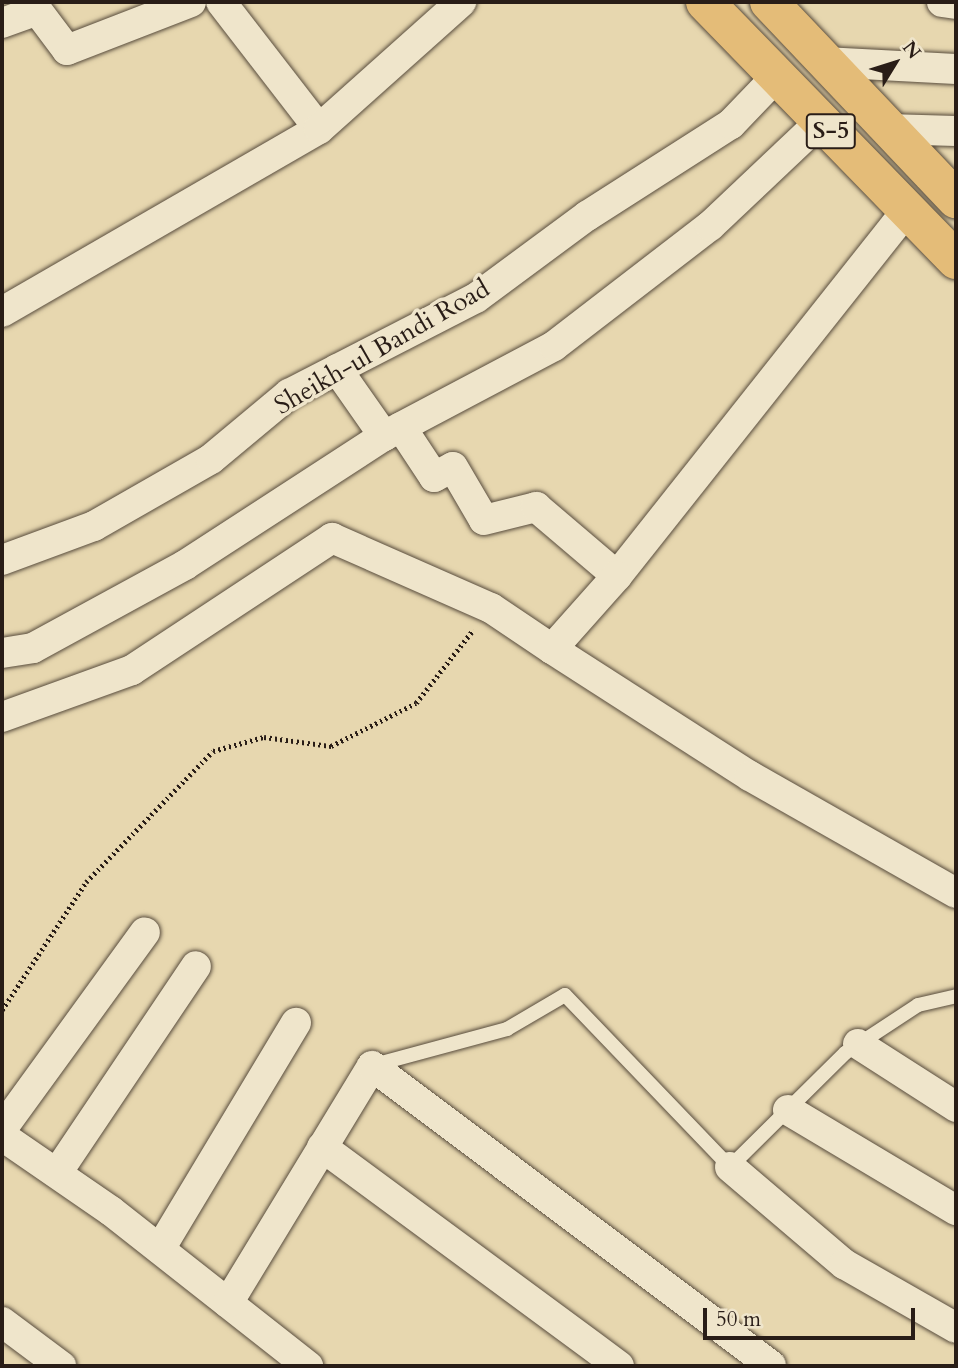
<!DOCTYPE html>
<html>
<head>
<meta charset="utf-8">
<style>
  body { margin:0 }
  #map { position:relative; width:958px; height:1368px; overflow:hidden; background:#e7d7af; font-family:Cardo,serif }
  div>[style] { position:absolute }
  .path>* { height:4.5px; margin-top:-2.25px; transform-origin:0; background:repeating-linear-gradient(90deg,#291d17 0 2px,transparent 0 5.5px) }
  .roads { filter:drop-shadow(0 0 2px #584c3d) drop-shadow(0 0 2px #584c3d) }
  .service>* { height:14px; margin:-7px; padding:0 7px; transform-origin:7px; border-radius:7px; background:#efe5cb }
  .minor>* { height:30px; margin:-15px; padding:0 15px; transform-origin:15px; border-radius:15px; background:#efe5cb }
  .primary>* { height:38px; margin:-19px; padding:0 19px; transform-origin:19px; border-radius:19px; background:#e4bc78 }
  span { translate:-50% -50%; white-space:nowrap; text-align:center; line-height:1.15; -webkit-text-stroke:7px #efe5cb; paint-order:stroke }
  .shield-label span { padding:2px 5px; background:#efe5cb; border:2px solid; border-radius:5px; -webkit-text-stroke-width:0 }
  .shield-label { font-size:24px; color:#291d17; font-weight:700 }
  .street-label { font-size:26px; color:#291d17 }
  .frame { position:absolute; inset:0; border:4px solid #291d17; pointer-events:none }
  .north { position:absolute; left:860px; top:28px; width:70px; height:70px; -webkit-text-stroke:5px #efe5cb; paint-order:stroke; rotate:52deg; font-size:19px; font-weight:700; line-height:28px; text-align:center; color:#291d17 }
  .north::after { content:''; display:block; margin:auto; width:24px; height:32px; background:#291d17; clip-path:polygon(50% 0,100% 100%,50% 72%,0 100%) }
  .scale { position:absolute; left:703px; top:1308px; width:212px; height:32px; box-sizing:border-box; border:4px solid #291d17; border-top:0; padding-left:9px; font-size:21px; line-height:24px; white-space:nowrap; color:#291d17; -webkit-text-stroke:5px #efe5cb; paint-order:stroke }
</style>
</head>
<body>
<div id="map">
  <div class="path">
    <i style="left:2px;top:1010px;width:153px;rotate:-56.7deg"></i>
    <i style="left:86px;top:882px;width:182px;rotate:-45.9deg"></i>
    <i style="left:213px;top:751px;width:53px;rotate:-15.4deg"></i>
    <i style="left:264px;top:737px;width:68px;rotate:7.7deg"></i>
    <i style="left:331px;top:746px;width:95px;rotate:-26.8deg"></i>
    <i style="left:416px;top:703px;width:93px;rotate:-52deg"></i>
  </div>
  <div class="roads">
    <div class="service">
      <i style="left:374px;top:1065px;width:138px;rotate:-15.1deg"></i>
      <i style="left:507px;top:1029px;width:67px;rotate:-30.4deg"></i>
      <i style="left:565px;top:995px;width:238px;rotate:46.2deg"></i>
      <i style="left:730px;top:1167px;width:162px;rotate:-44.7deg"></i>
      <i style="left:845px;top:1053px;width:87px;rotate:-33.3deg"></i>
      <i style="left:918px;top:1005px;width:39px;rotate:-13deg"></i>
    </div>
    <div class="minor">
      <i style="left:221px;top:2px;width:160px;rotate:52.3deg"></i>
      <i style="left:942px;top:2px;width:14px;rotate:8deg"></i>
      <i style="left:2px;top:23px;width:37px;rotate:-20deg"></i>
      <i style="left:37px;top:10px;width:50px;rotate:53.1deg"></i>
      <i style="left:67px;top:50px;width:133px;rotate:-21.2deg"></i>
      <i style="left:824px;top:62px;width:132px;rotate:3deg"></i>
      <i style="left:887px;top:129px;width:69px;rotate:1.7deg"></i>
      <i style="left:2px;top:312px;width:366px;rotate:-30deg"></i>
      <i style="left:319px;top:129px;width:191px;rotate:-41.8deg"></i>
      <i style="left:337px;top:369px;width:82px;rotate:55deg"></i>
      <i style="left:384px;top:436px;width:192px;rotate:-27.9deg"></i>
      <i style="left:554px;top:346px;width:197px;rotate:-37.6deg"></i>
      <i style="left:710px;top:226px;width:153px;rotate:-43.4deg"></i>
      <i style="left:401px;top:427px;width:60px;rotate:56.6deg"></i>
      <i style="left:434px;top:477px;width:21px;rotate:-28deg"></i>
      <i style="left:453px;top:467px;width:61px;rotate:59.7deg"></i>
      <i style="left:484px;top:520px;width:54px;rotate:-14deg"></i>
      <i style="left:536px;top:507px;width:106px;rotate:40.4deg"></i>
      <i style="left:617px;top:576px;width:468px;rotate:-51.6deg"></i>
      <i style="left:2px;top:560px;width:98px;rotate:-20.3deg"></i>
      <i style="left:94px;top:526px;width:135px;rotate:-29.8deg"></i>
      <i style="left:211px;top:459px;width:102px;rotate:-39.8deg"></i>
      <i style="left:289px;top:394px;width:210px;rotate:-27.2deg"></i>
      <i style="left:476px;top:298px;width:138px;rotate:-36.5deg"></i>
      <i style="left:587px;top:216px;width:171px;rotate:-32.6deg"></i>
      <i style="left:731px;top:124px;width:66px;rotate:-46.2deg"></i>
      <i style="left:552px;top:649px;width:235px;rotate:32.7deg"></i>
      <i style="left:750px;top:776px;width:237px;rotate:29.6deg"></i>
      <i style="left:2px;top:653px;width:31px;rotate:-9deg"></i>
      <i style="left:33px;top:648px;width:173px;rotate:-28.6deg"></i>
      <i style="left:185px;top:565px;width:237px;rotate:-33deg"></i>
      <i style="left:2px;top:717px;width:138px;rotate:-19.9deg"></i>
      <i style="left:132px;top:670px;width:240px;rotate:-33.4deg"></i>
      <i style="left:332px;top:538px;width:174px;rotate:23.8deg"></i>
      <i style="left:491px;top:608px;width:73px;rotate:33.9deg"></i>
      <i style="left:552px;top:649px;width:98px;rotate:-48.3deg"></i>
      <i style="left:858px;top:1044px;width:117px;rotate:32.7deg"></i>
      <i style="left:788px;top:1110px;width:196px;rotate:30.8deg"></i>
      <i style="left:2px;top:1129px;width:243px;rotate:-54deg"></i>
      <i style="left:2px;top:1136px;width:132px;rotate:34.5deg"></i>
      <i style="left:111px;top:1211px;width:251px;rotate:38.2deg"></i>
      <i style="left:322px;top:1147px;width:369px;rotate:36.4deg"></i>
      <i style="left:730px;top:1167px;width:150px;rotate:40.4deg"></i>
      <i style="left:844px;top:1264px;width:129px;rotate:29.7deg"></i>
      <i style="left:57px;top:1173px;width:249px;rotate:-56.1deg"></i>
      <i style="left:160px;top:1249px;width:264px;rotate:-59deg"></i>
      <i style="left:228px;top:1303px;width:277px;rotate:-58.7deg"></i>
      <i style="left:372px;top:1066px;width:499px;rotate:36.9deg"></i>
      <i style="left:2px;top:1322px;width:74px;rotate:36.7deg"></i>
    </div>
    <div class="primary">
      <i style="left:705px;top:2px;width:360px;rotate:45.8deg"></i>
      <i style="left:769px;top:2px;width:272px;rotate:46.5deg"></i>
    </div>
  </div>
  <div class="shield-label">
    <span style="left:831px;top:131px">S-5</span>
  </div>
  <div class="street-label">
    <span style="left:382px;top:347px;rotate:-30deg">Sheikh-ul Bandi Road</span>
  </div>
  <div class="frame"></div>
  <div class="north">N</div>
  <div class="scale">50 m</div>
</div>
</body>
</html>
